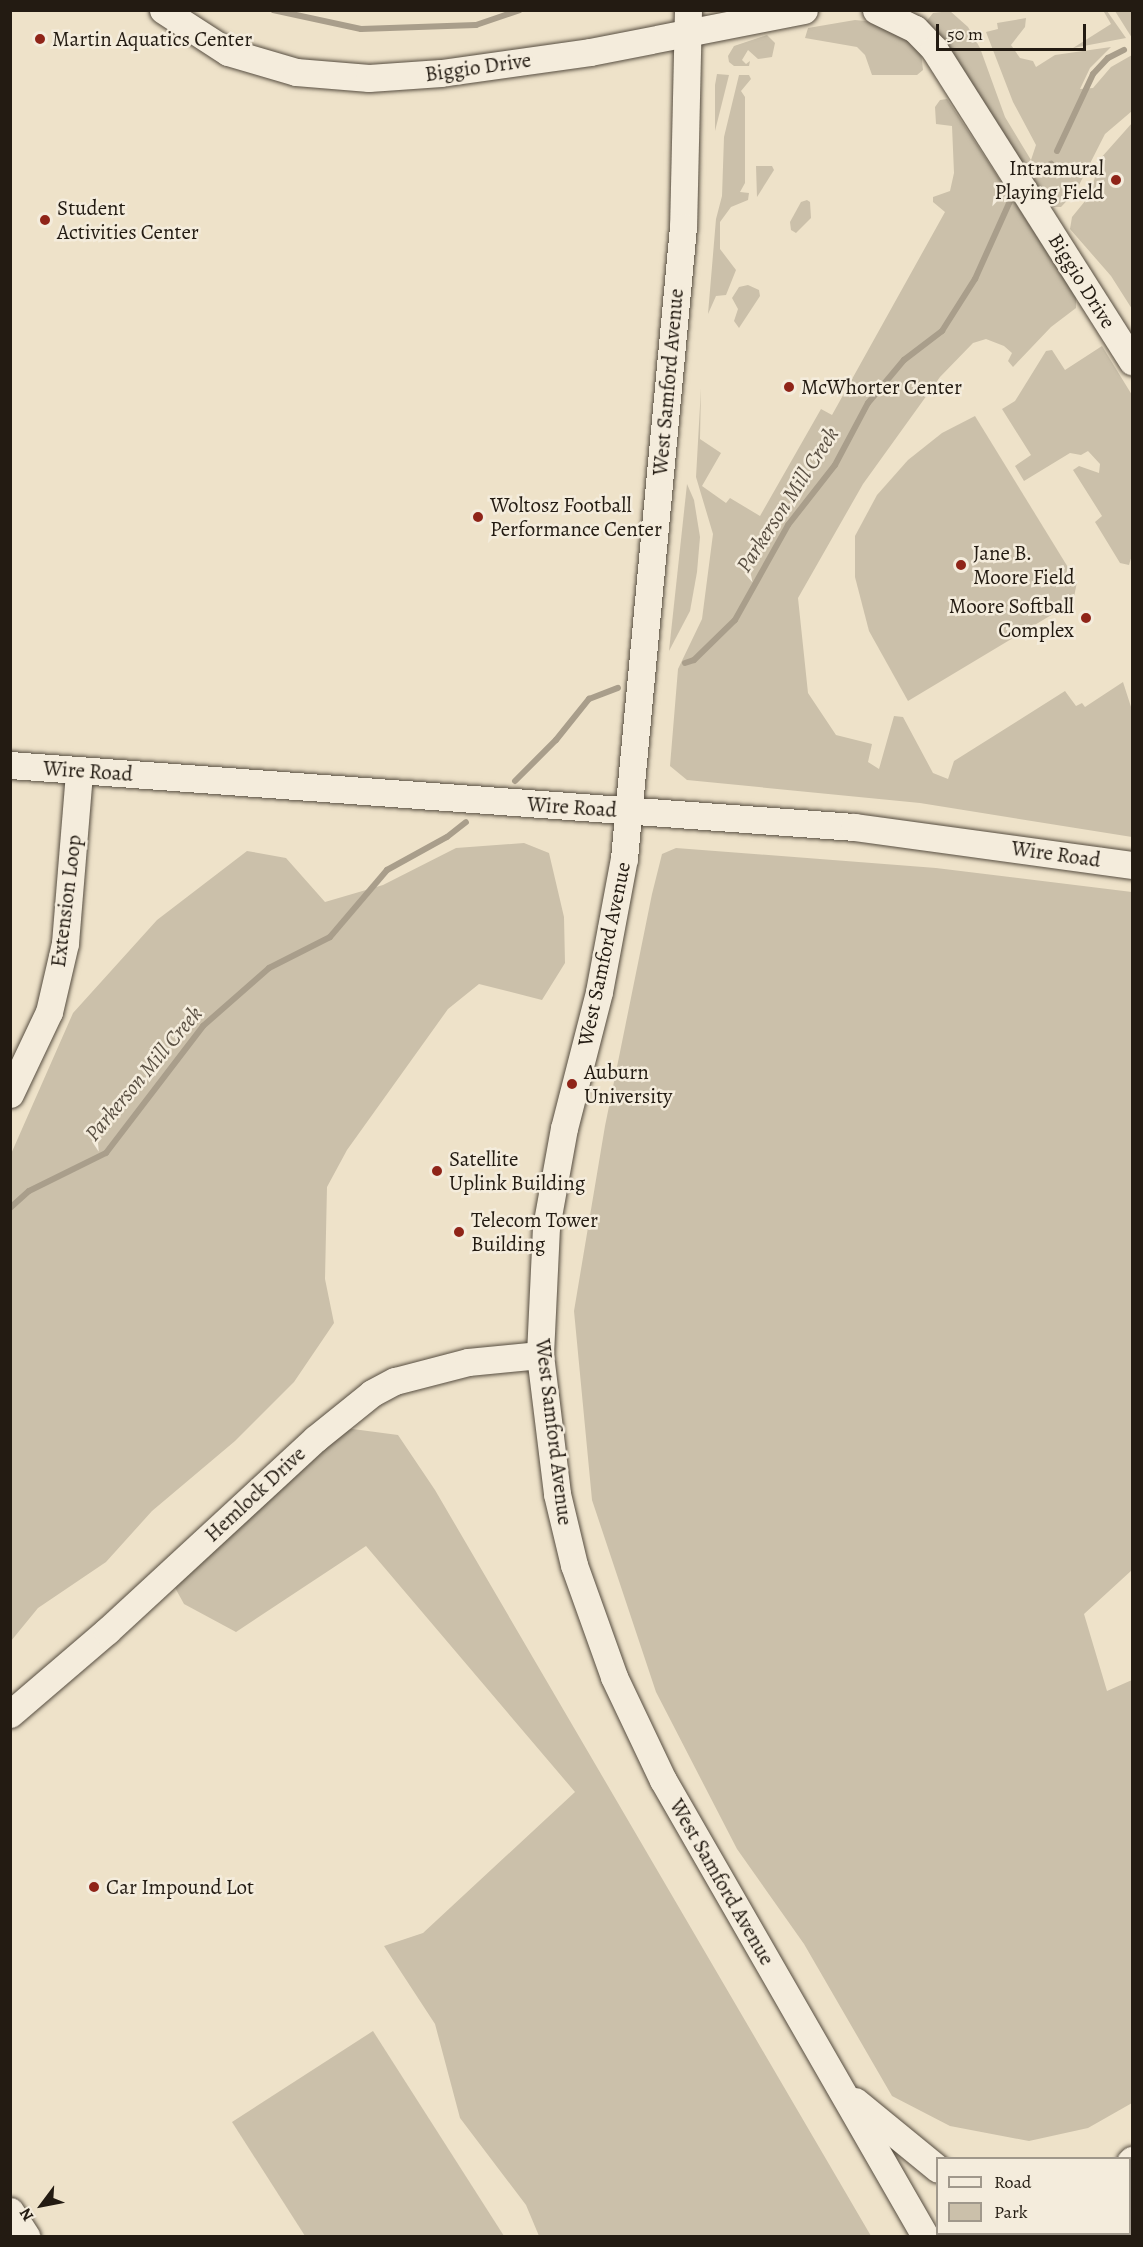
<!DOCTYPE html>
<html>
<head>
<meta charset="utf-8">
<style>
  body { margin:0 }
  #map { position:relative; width:1143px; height:2247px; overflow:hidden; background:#eee2c9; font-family:Alegreya,serif }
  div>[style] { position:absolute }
  .green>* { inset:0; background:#cbc0aa }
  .stream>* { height:6px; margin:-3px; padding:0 3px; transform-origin:3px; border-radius:3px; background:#a99e8b }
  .roads { filter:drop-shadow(0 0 2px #564d40) drop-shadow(0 0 2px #564d40) }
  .minor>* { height:27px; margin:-13.5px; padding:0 13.5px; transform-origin:13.5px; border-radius:13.5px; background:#f4ecdc }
  .dots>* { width:16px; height:16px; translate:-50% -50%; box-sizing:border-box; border:3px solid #f4ecdc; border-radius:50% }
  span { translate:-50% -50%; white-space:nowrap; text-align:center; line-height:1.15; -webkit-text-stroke:5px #f4ecdc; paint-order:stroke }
  .poi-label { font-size:21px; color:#231b12 }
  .left { translate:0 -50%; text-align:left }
  .right { translate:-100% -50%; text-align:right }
  .street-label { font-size:21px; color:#231b12 }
  .water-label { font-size:22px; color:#594f42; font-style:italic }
  .frame { position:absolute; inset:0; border:12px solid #231b12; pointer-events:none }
  .legend { position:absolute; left:936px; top:2157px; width:195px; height:78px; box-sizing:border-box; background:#f4ecdc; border:2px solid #a0988b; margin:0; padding:8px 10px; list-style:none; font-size:18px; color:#231b12 }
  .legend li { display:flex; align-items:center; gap:12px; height:30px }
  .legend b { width:30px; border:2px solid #a0988b }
  .north { position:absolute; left:12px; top:2175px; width:60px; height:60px; -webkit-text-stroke:4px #f4ecdc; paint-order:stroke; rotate:238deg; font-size:16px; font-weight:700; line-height:24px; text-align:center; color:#231b12 }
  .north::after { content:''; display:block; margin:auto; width:21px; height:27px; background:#231b12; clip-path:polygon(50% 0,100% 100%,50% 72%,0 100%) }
  .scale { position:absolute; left:936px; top:24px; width:150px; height:27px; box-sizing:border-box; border:3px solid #231b12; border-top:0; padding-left:8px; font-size:18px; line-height:21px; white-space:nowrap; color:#231b12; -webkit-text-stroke:4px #f4ecdc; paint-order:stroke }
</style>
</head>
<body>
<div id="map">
  <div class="green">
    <i style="clip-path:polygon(950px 11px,968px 27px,980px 48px,1005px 117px,1031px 160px,1036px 145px,1013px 102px,986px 32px,998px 29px,997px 23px,1026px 18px,1025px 27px,1011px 45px,1020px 58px,1033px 61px,1036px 67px,1055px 55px,1111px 47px,1090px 68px,1080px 89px,1093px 88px,1111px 67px,1132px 55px,1132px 111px,1105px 134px,1076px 191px,1061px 207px,1049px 207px,1033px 182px,1036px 175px,1031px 172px,1026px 176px,925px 23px,933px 13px)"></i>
    <i style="clip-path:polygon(1107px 11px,1126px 38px,1073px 48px,1111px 24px,1104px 12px)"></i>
    <i style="clip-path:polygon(1115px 11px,1132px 11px,1132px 38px)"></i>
    <i style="clip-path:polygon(855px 20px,875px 22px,910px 40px,921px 52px,923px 70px,917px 75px,872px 75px,865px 55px,857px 47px,805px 38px,808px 28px)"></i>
    <i style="clip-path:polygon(767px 35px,775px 43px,772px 57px,758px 59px,748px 50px,742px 60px,746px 64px,750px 61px,749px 66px,734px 66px,729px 62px,728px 56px,734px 46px)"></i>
    <i style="clip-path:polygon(717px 74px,729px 75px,715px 131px,715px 85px)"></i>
    <i style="clip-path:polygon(739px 75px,749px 75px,751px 79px,741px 91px,745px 97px,745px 183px,740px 192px,749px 193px,748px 200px,731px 207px,720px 222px,720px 249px,736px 270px,726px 295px,716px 296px,708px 314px,716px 219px,722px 196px,724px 137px)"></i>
    <i style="clip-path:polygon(947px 99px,1076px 296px,1076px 308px,1051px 327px,1013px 367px,1008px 361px,1012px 353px,1004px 346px,986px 339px,973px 343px,940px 377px,863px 484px,798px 598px,808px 693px,836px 735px,872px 744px,868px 762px,879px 769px,894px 716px,903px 717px,933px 773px,948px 779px,954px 761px,1065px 691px,1076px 706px,1082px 703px,1085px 707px,1123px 682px,1132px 710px,1132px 837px,920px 803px,687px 780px,670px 766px,678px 669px,702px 619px,713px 534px,696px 477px,701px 388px,700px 439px,721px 453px,702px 486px,726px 503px,730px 498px,760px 516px,821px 409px,832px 415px,945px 212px,933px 202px,933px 197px,950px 191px,954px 173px,952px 126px,936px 124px,935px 107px,940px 100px)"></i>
    <i style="clip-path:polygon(1132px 123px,1132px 309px,1111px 276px,1070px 229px,1072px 217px,1090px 195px,1100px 159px)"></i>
    <i style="clip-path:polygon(756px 166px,772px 166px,774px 170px,757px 197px)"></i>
    <i style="clip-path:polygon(807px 200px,810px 202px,811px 218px,796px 233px,791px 230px,790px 222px,801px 202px)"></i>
    <i style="clip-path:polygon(748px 285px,759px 290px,760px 296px,739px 328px,734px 321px,738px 309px,732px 298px,739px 287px)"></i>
    <i style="clip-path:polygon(1102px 346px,1132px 395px,1132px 555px,1129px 565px,1120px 563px,1095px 522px,1102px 516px,1073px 470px,1079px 466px,1099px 473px,1100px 464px,1088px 451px,1081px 455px,1070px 453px,1024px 481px,1015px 466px,1031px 455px,1002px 409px,1015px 401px,1046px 351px,1052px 350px,1065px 370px)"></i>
    <i style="clip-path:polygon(975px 416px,1077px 582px,1073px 602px,908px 701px,869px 631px,855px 577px,855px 536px,877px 495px,908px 460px,942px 433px)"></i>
    <i style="clip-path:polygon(687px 484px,694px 500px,700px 537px,697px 572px,690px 611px,669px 651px)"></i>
    <i style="clip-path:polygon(524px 843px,549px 853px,564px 917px,565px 963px,542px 1000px,479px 984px,448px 1009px,347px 1150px,327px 1187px,325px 1279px,334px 1323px,294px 1382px,235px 1441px,152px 1511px,106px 1562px,38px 1608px,11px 1641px,11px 1154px,73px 1013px,157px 920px,247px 851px,286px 858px,325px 902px,383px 885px,456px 848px)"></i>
    <i style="clip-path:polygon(676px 848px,936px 868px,1132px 892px,1132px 1570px,1084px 1614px,1107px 1691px,1132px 1680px,1132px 2103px,1088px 2128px,1029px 2141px,950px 2126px,892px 2096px,804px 1944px,737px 1849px,656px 1692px,592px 1500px,574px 1311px,605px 1126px,652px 894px,662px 854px)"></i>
    <i style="clip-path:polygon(330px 1426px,398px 1435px,435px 1490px,871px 2236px,539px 2236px,526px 2205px,460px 2118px,435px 2024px,384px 1946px,423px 1933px,575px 1792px,366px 1546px,236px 1632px,184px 1604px,168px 1575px)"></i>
    <i style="clip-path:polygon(373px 2031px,504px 2236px,305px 2236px,232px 2122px)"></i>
  </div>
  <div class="stream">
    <i style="left:273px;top:10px;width:90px;rotate:12.2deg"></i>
    <i style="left:361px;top:29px;width:115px;rotate:-2deg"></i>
    <i style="left:476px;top:25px;width:46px;rotate:-18.8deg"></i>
    <i style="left:1057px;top:151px;width:85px;rotate:-64.9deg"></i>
    <i style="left:1093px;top:74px;width:22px;rotate:-47deg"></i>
    <i style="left:1108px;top:58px;width:18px;rotate:-27deg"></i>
    <i style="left:1030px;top:175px;width:24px;rotate:-28deg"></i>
    <i style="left:685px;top:663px;width:9px;rotate:-18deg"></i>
    <i style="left:694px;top:660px;width:57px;rotate:-44.3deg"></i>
    <i style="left:735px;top:620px;width:109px;rotate:-60.8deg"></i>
    <i style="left:788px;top:525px;width:76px;rotate:-51.9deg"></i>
    <i style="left:835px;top:465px;width:70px;rotate:-62deg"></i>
    <i style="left:868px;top:403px;width:56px;rotate:-50.1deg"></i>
    <i style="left:904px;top:360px;width:48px;rotate:-37.3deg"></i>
    <i style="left:942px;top:331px;width:62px;rotate:-57.6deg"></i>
    <i style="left:975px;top:279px;width:85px;rotate:-65.8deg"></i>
    <i style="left:515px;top:781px;width:58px;rotate:-45deg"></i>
    <i style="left:556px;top:740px;width:53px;rotate:-51.2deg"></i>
    <i style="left:589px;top:699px;width:31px;rotate:-21deg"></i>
    <i style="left:10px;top:1208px;width:25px;rotate:-42deg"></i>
    <i style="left:29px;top:1191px;width:86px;rotate:-26.3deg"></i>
    <i style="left:106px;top:1153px;width:160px;rotate:-52.6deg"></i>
    <i style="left:203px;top:1026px;width:88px;rotate:-41.3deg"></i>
    <i style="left:269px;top:968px;width:68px;rotate:-26.9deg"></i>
    <i style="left:330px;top:937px;width:88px;rotate:-49.6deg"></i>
    <i style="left:387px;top:870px;width:68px;rotate:-28.8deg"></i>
    <i style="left:447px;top:837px;width:24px;rotate:-38deg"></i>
  </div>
  <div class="roads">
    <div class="minor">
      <i style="left:163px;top:10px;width:77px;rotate:32.9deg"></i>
      <i style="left:228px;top:52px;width:71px;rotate:16.4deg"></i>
      <i style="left:296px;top:72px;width:73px;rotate:4.7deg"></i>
      <i style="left:369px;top:78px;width:72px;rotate:-4deg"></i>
      <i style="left:441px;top:73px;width:150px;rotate:-8deg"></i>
      <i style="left:590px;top:52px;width:218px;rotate:-11.1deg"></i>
      <i style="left:688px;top:10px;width:217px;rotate:91.3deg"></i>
      <i style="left:683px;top:227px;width:634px;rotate:95.34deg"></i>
      <i style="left:624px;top:858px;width:136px;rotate:100.6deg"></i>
      <i style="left:599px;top:992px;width:140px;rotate:104.4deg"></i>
      <i style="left:564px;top:1128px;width:101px;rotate:100.3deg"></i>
      <i style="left:546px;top:1227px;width:128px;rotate:92.7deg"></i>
      <i style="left:540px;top:1355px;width:140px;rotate:83deg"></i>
      <i style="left:557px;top:1494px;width:73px;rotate:76.5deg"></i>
      <i style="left:574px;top:1565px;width:119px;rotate:70.3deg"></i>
      <i style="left:614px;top:1677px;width:114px;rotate:64.6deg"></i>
      <i style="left:663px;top:1780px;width:526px;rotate:60.12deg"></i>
      <i style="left:876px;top:10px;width:43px;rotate:26deg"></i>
      <i style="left:915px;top:29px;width:28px;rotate:46deg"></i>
      <i style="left:934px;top:49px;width:370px;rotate:57.6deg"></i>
      <i style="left:10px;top:765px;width:846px;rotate:4.2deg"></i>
      <i style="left:854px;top:827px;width:281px;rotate:7.8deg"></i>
      <i style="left:10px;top:1094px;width:91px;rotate:-64.6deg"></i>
      <i style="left:49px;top:1012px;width:71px;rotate:-76.9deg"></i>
      <i style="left:65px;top:943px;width:173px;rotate:-85.3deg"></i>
      <i style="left:10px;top:1714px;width:128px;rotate:-40.6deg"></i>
      <i style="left:107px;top:1631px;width:283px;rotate:-42.7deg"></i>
      <i style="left:315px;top:1439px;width:73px;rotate:-38.9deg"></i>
      <i style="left:372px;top:1393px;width:26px;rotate:-28deg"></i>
      <i style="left:395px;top:1381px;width:75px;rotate:-14.6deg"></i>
      <i style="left:468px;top:1362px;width:72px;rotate:-5.6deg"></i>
      <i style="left:855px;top:2101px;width:107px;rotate:39.3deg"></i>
      <i style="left:1130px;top:2162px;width:3px;rotate:-45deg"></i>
      <i style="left:10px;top:2211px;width:30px;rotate:57deg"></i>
      <i style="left:998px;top:2236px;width:6px;rotate:-18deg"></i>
      <i style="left:1040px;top:2236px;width:2px;rotate:-63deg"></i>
    </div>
  </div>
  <div class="dots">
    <i style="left:40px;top:39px;background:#8f2418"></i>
    <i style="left:1116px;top:180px;background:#8f2418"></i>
    <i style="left:45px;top:220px;background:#8f2418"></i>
    <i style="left:789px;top:387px;background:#8f2418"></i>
    <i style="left:478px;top:517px;background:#8f2418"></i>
    <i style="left:961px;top:565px;background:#8f2418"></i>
    <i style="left:1086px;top:618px;background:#8f2418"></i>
    <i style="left:572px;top:1084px;background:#8f2418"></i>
    <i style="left:437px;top:1171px;background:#8f2418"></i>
    <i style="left:459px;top:1232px;background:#8f2418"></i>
    <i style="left:94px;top:1887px;background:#8f2418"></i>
  </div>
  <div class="poi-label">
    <span class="left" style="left:52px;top:39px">Martin Aquatics Center</span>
    <span class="right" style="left:1104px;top:180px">Intramural<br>Playing Field</span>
    <span class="left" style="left:57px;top:220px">Student<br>Activities Center</span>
    <span class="left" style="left:801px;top:387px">McWhorter Center</span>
    <span class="left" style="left:490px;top:517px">Woltosz Football<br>Performance Center</span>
    <span class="left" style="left:973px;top:565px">Jane B.<br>Moore Field</span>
    <span class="right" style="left:1074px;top:618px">Moore Softball<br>Complex</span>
    <span class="left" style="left:584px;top:1084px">Auburn<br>University</span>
    <span class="left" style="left:449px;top:1171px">Satellite<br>Uplink Building</span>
    <span class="left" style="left:471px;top:1232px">Telecom Tower<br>Building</span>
    <span class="left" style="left:106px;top:1887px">Car Impound Lot</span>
  </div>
  <div class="street-label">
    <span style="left:478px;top:67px;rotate:-8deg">Biggio Drive</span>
    <span style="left:1082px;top:281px;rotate:58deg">Biggio Drive</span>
    <span style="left:668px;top:382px;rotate:-85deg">West Samford Avenue</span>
    <span style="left:88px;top:771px;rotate:4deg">Wire Road</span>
    <span style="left:572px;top:807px;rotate:4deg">Wire Road</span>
    <span style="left:1056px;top:854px;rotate:8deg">Wire Road</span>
    <span style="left:66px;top:901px;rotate:-83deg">Extension Loop</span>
    <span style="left:604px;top:954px;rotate:-78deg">West Samford Avenue</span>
    <span style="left:554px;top:1432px;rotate:83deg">West Samford Avenue</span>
    <span style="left:255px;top:1494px;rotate:-43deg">Hemlock Drive</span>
    <span style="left:722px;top:1882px;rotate:60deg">West Samford Avenue</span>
  </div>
  <div class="water-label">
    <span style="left:788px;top:500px;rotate:-57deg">Parkerson Mill Creek</span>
    <span style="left:144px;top:1074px;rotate:-50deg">Parkerson Mill Creek</span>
  </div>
  <div class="frame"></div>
  <ul class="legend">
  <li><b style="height:8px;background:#f4ecdc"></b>Road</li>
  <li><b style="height:16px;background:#cbc0aa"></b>Park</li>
  </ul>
  <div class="north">N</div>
  <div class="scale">50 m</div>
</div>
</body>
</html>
